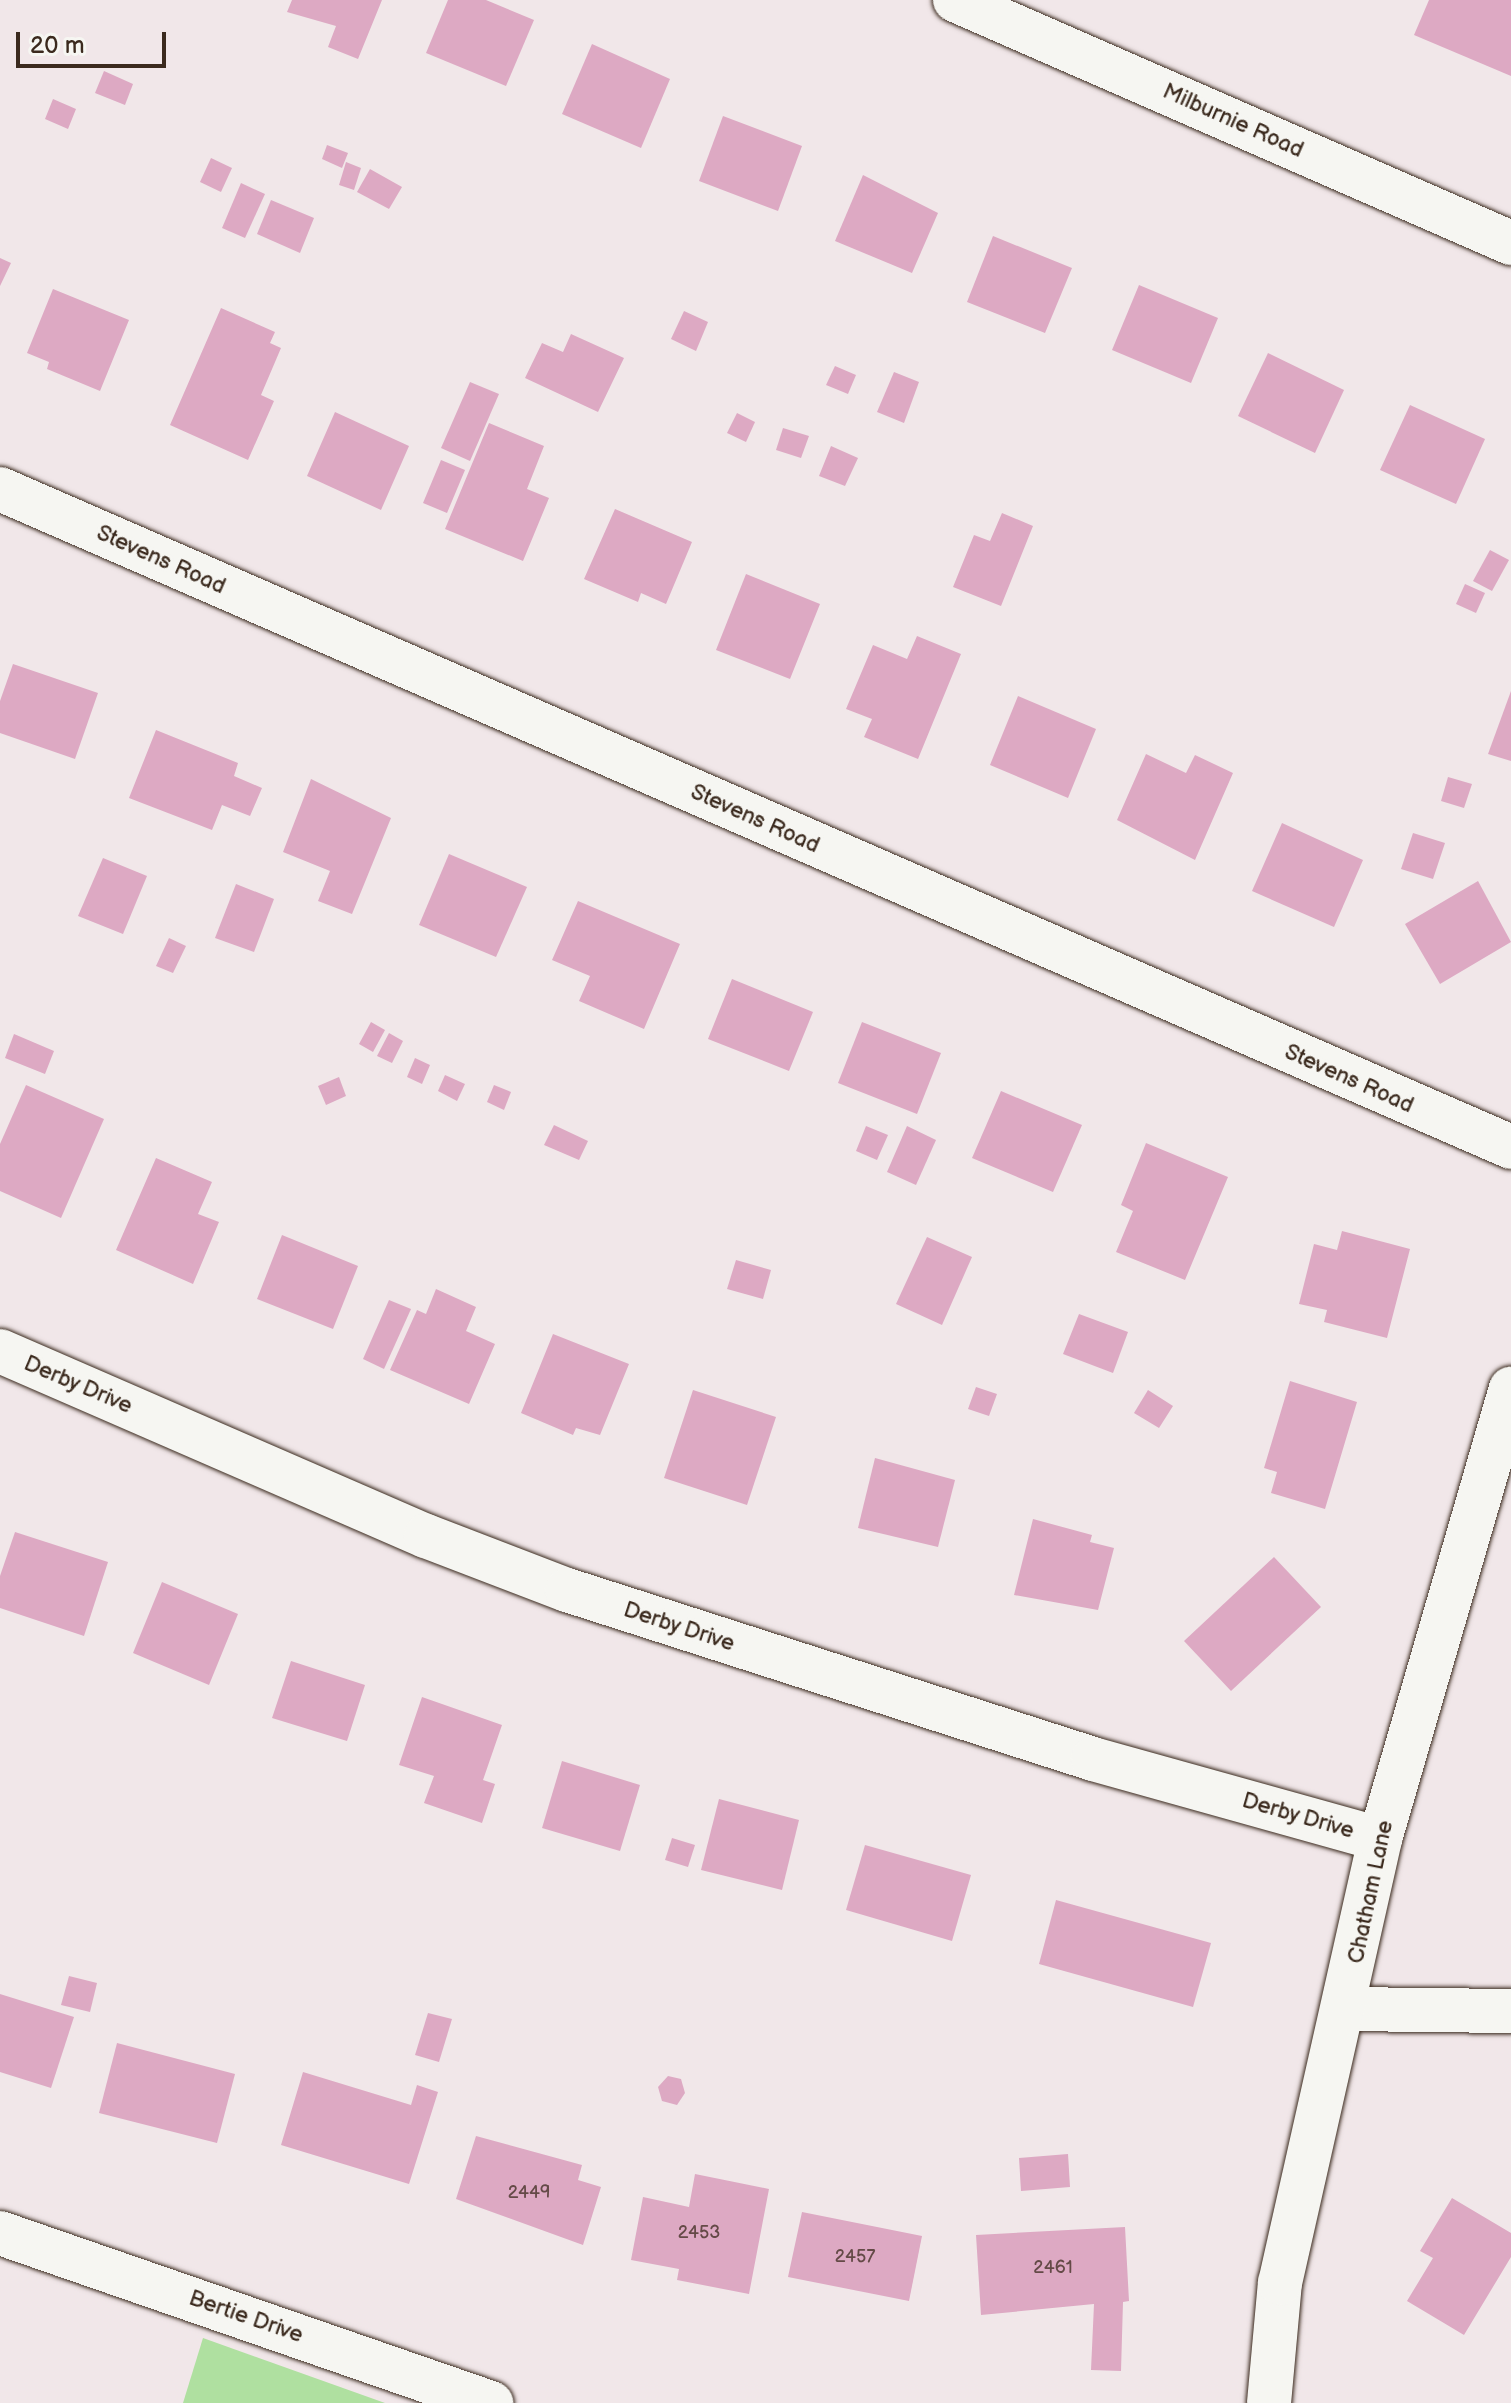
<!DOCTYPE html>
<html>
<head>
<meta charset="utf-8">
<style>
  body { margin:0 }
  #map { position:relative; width:1511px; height:2403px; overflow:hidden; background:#f1e7e9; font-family:"Balsamiq Sans",sans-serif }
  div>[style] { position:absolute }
  .green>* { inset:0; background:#afe0a0 }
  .building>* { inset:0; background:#dda9c3 }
  .roads { filter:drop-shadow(0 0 2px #3b2a1e) drop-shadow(0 0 2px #3b2a1e) }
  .minor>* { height:44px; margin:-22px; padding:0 22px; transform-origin:22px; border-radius:22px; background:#f6f6f2 }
  .tertiary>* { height:44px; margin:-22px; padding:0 22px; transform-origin:22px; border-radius:22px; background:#f6f6f2 }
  span { translate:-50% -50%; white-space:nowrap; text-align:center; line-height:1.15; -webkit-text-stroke:6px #f6f6f2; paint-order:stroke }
  .number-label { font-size:18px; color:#644a47 }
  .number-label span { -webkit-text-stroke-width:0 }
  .street-label { font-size:22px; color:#3b2a1e }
  .scale { position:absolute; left:16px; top:32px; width:150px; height:36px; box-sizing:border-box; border:4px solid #3b2a1e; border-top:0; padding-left:10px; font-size:24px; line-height:28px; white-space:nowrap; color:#3b2a1e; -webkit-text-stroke:6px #f6f6f2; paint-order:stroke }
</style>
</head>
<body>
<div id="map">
  <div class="green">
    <i style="clip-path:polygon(203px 2338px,385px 2403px,183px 2403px)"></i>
  </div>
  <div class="building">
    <i style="clip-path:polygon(292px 0,382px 0,358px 59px,328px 47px,336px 26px,287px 12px)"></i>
    <i style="clip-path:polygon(448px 0,486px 0,534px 20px,506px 86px,426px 53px)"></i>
    <i style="clip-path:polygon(1429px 0,1511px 0,1511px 76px,1414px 35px)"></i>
    <i style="clip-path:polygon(592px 44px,670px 79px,641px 148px,562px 114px)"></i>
    <i style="clip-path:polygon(104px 71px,133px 84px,125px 105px,95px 93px)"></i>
    <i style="clip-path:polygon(53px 99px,76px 109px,68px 129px,45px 119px)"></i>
    <i style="clip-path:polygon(723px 116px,802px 146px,778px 211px,699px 181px)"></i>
    <i style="clip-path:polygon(327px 145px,348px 153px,342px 168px,322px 159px)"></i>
    <i style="clip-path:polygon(211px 158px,232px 168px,221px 192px,200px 182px)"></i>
    <i style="clip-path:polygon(346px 162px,361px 168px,354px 190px,339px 185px)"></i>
    <i style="clip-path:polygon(370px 169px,402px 187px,389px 209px,357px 192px)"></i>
    <i style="clip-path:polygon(863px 175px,938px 213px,912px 273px,835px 241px)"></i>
    <i style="clip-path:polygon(241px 183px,265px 194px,245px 238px,222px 228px)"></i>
    <i style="clip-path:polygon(271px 200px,314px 218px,300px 253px,257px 234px)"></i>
    <i style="clip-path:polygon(993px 236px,1072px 268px,1045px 333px,967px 302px)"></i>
    <i style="clip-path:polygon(0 258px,11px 263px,0 286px)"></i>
    <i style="clip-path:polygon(1139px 285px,1218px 318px,1191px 383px,1112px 350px)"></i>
    <i style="clip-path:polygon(53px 289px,129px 320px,100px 391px,47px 369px,49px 362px,27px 353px)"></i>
    <i style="clip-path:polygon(221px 308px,275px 332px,270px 343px,281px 348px,261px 395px,274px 401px,248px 460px,170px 425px)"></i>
    <i style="clip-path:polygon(684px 311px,708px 322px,696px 351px,671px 339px)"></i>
    <i style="clip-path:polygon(571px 334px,624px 358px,598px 412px,525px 378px,542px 343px,563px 352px)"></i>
    <i style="clip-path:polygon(1268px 353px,1344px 390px,1315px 453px,1238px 416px)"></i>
    <i style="clip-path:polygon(835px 366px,856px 375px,848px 394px,826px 385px)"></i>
    <i style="clip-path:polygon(894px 372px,919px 382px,904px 423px,877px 412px)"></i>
    <i style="clip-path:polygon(470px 382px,499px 394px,470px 461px,441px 448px)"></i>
    <i style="clip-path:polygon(1410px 405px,1485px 439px,1456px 504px,1380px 470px)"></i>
    <i style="clip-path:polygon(335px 412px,409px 446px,381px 510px,307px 476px)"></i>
    <i style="clip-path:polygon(737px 413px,755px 422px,746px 442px,727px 433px)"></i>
    <i style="clip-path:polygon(489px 423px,544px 446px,527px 489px,549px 498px,523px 561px,445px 529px)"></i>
    <i style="clip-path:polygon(783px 428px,809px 436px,801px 458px,776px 450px)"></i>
    <i style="clip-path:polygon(831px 446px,858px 458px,845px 486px,819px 476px)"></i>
    <i style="clip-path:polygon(441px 460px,465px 470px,447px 513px,423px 503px)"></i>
    <i style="clip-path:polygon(615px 509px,692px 542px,666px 604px,641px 593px,638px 602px,584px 579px)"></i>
    <i style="clip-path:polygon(1002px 513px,1033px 526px,1001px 606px,953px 587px,974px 535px,990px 541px)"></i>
    <i style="clip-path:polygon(1490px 550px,1509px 560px,1492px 591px,1473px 581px)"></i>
    <i style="clip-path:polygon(746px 574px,820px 604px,790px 679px,716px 650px)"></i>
    <i style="clip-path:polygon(1465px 584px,1485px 593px,1476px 613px,1456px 604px)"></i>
    <i style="clip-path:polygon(917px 636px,961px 654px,918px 759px,864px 737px,872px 719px,846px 709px,873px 645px,907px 659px)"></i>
    <i style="clip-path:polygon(13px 664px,98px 693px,75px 759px,0 733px,0 701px)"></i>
    <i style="clip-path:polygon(1511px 691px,1511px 761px,1488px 754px)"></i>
    <i style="clip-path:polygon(1018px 696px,1096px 729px,1068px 798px,990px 765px)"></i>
    <i style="clip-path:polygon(156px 730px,238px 763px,234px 776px,262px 788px,250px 816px,222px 805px,212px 830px,129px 798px)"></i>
    <i style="clip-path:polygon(1146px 754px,1186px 773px,1195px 755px,1233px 773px,1195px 860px,1117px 820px)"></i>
    <i style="clip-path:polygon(1448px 777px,1472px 784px,1464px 808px,1441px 801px)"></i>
    <i style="clip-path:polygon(311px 779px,391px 818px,352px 914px,318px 901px,330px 871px,283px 852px)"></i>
    <i style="clip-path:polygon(1282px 823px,1363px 860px,1334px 927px,1252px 891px)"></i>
    <i style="clip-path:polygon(1413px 833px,1445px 843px,1433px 879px,1401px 869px)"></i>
    <i style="clip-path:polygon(449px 854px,527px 887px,496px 957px,419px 925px)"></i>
    <i style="clip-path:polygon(103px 858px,147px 876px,123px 934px,78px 916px)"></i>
    <i style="clip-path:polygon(1478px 881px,1511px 942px,1440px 984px,1405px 924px)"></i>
    <i style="clip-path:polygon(236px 884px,274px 899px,254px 952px,215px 938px)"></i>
    <i style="clip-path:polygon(578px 901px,680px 944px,644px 1029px,579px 1001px,590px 976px,552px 960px)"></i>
    <i style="clip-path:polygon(169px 938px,186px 946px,173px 973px,156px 966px)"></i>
    <i style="clip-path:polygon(732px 979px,813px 1012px,789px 1071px,708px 1039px)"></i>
    <i style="clip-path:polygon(371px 1022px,385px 1030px,373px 1052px,359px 1044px)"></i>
    <i style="clip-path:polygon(862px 1022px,941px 1053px,917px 1114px,838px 1083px)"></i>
    <i style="clip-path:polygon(389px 1033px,403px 1041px,392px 1063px,377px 1056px)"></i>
    <i style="clip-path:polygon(14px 1034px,54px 1051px,45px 1074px,5px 1058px)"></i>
    <i style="clip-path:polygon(415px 1058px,430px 1065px,422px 1084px,407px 1077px)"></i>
    <i style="clip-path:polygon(445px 1075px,465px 1084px,457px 1101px,438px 1091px)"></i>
    <i style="clip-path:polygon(339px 1077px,346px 1096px,326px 1105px,318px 1086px)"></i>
    <i style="clip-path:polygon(26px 1085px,104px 1119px,61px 1218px,0 1191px,0 1144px)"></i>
    <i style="clip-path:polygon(494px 1085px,511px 1092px,504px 1110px,487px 1102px)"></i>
    <i style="clip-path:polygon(1001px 1091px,1082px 1125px,1053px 1192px,972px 1158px)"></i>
    <i style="clip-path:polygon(554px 1125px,588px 1141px,579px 1160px,544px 1145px)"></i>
    <i style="clip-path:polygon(866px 1126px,888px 1135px,877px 1160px,856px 1151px)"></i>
    <i style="clip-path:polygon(907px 1126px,936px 1140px,916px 1185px,887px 1172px)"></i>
    <i style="clip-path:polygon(1146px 1143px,1228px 1177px,1185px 1280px,1116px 1252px,1133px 1211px,1121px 1205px)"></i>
    <i style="clip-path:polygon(156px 1158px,212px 1182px,198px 1214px,219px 1222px,193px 1284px,116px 1250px)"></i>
    <i style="clip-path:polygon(1342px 1231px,1410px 1249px,1387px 1338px,1324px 1322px,1327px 1310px,1299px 1304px,1314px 1244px,1337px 1250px)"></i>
    <i style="clip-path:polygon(282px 1235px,358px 1266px,333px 1329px,257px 1299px)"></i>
    <i style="clip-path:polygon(927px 1237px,972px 1257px,942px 1325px,896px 1304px)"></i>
    <i style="clip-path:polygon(736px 1260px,771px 1270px,763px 1299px,727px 1289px)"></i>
    <i style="clip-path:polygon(436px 1289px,476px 1307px,466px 1331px,495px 1344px,469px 1404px,390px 1370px,417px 1310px,426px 1314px)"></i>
    <i style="clip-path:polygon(389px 1300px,411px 1309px,384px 1369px,363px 1359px)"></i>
    <i style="clip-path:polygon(1079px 1314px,1128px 1332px,1113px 1373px,1063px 1354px)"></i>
    <i style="clip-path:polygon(553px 1334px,629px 1364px,600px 1435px,576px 1428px,573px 1435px,521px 1413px)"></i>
    <i style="clip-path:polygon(1290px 1381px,1357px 1402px,1325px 1509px,1271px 1493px,1277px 1472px,1264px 1468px)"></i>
    <i style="clip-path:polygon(976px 1387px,997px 1394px,989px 1416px,968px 1409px)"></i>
    <i style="clip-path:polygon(693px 1390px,776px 1417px,747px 1505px,664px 1478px)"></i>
    <i style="clip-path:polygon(1148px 1390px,1173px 1406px,1159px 1428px,1134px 1413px)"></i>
    <i style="clip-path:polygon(875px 1458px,955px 1480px,938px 1547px,858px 1528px)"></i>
    <i style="clip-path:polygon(1033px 1519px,1092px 1535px,1090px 1542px,1114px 1548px,1098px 1610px,1014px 1595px)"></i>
    <i style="clip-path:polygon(15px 1532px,108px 1562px,84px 1636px,0 1608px,0 1576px)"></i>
    <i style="clip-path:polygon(1274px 1557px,1321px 1607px,1231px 1691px,1184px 1641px)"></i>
    <i style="clip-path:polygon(162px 1582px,238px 1614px,209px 1685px,133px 1653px)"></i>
    <i style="clip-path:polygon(291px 1661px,365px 1685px,347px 1741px,272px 1718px)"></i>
    <i style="clip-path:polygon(422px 1697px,502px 1725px,483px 1780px,495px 1784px,482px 1823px,424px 1803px,434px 1776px,399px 1765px)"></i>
    <i style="clip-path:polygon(562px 1761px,640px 1785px,620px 1851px,542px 1828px)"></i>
    <i style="clip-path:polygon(719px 1799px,799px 1820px,782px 1890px,701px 1870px)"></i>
    <i style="clip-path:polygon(672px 1838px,695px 1845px,688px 1867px,665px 1860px)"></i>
    <i style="clip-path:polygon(865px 1845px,971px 1875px,952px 1941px,846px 1910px)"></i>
    <i style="clip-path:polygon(1056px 1900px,1211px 1943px,1193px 2007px,1039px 1964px)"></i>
    <i style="clip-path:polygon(69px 1976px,97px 1983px,90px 2012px,61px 2005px)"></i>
    <i style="clip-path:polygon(0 1994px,74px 2017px,51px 2088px,0 2072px)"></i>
    <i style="clip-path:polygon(428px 2013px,452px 2019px,439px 2062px,415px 2055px)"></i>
    <i style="clip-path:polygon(117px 2043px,235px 2074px,217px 2143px,99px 2113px)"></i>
    <i style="clip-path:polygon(303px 2072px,411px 2105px,417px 2085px,438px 2092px,409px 2184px,281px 2145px)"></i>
    <i style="clip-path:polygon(668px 2076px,681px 2079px,685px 2093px,677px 2105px,662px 2101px,658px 2087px)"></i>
    <i style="clip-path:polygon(476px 2136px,582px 2165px,578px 2180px,601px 2187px,583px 2245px,456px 2199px)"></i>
    <i style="clip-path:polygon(1068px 2154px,1070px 2187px,1021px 2191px,1019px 2158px)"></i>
    <i style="clip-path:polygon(695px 2174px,769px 2189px,749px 2294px,677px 2280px,679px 2269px,631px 2260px,643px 2197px,689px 2207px)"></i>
    <i style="clip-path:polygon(1452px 2198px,1511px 2233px,1511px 2257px,1464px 2335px,1407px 2301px,1433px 2258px,1420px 2251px)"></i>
    <i style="clip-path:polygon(802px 2212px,922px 2236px,909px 2301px,788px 2277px)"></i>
    <i style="clip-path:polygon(1125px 2227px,1129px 2301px,1123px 2302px,1121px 2371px,1091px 2370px,1094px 2304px,981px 2315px,976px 2235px)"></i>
  </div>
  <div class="roads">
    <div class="minor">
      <i style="left:0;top:489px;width:1648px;rotate:23.53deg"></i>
      <i style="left:0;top:1351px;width:464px;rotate:23.5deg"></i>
      <i style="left:426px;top:1536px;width:151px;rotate:21deg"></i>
      <i style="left:567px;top:1590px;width:552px;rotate:17.81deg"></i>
      <i style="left:1093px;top:1759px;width:298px;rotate:15.6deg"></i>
      <i style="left:1346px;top:2009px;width:165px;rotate:0.7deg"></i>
      <i style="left:0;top:2233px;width:520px;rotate:19.1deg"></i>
      <i style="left:1269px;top:2403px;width:121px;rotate:-84.8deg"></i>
      <i style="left:1280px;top:2283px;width:455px;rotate:-77.3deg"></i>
      <i style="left:1380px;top:1839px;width:469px;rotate:-73.8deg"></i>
    </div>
    <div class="tertiary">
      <i style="left:955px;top:0;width:607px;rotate:23.61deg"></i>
    </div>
  </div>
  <div class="number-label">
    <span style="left:529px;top:2193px">2449</span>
    <span style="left:699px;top:2233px">2453</span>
    <span style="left:855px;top:2257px">2457</span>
    <span style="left:1053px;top:2268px">2461</span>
  </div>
  <div class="street-label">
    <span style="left:1233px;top:121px;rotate:24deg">Milburnie Road</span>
    <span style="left:161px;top:560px;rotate:24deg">Stevens Road</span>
    <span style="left:755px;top:819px;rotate:24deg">Stevens Road</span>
    <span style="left:1349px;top:1079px;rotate:24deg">Stevens Road</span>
    <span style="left:78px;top:1385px;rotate:23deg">Derby Drive</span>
    <span style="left:679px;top:1627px;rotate:18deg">Derby Drive</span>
    <span style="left:1298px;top:1816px;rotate:16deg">Derby Drive</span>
    <span style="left:1371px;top:1892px;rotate:-78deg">Chatham Lane</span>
    <span style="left:246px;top:2317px;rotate:19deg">Bertie Drive</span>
  </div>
  <div class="scale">20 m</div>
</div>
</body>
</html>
